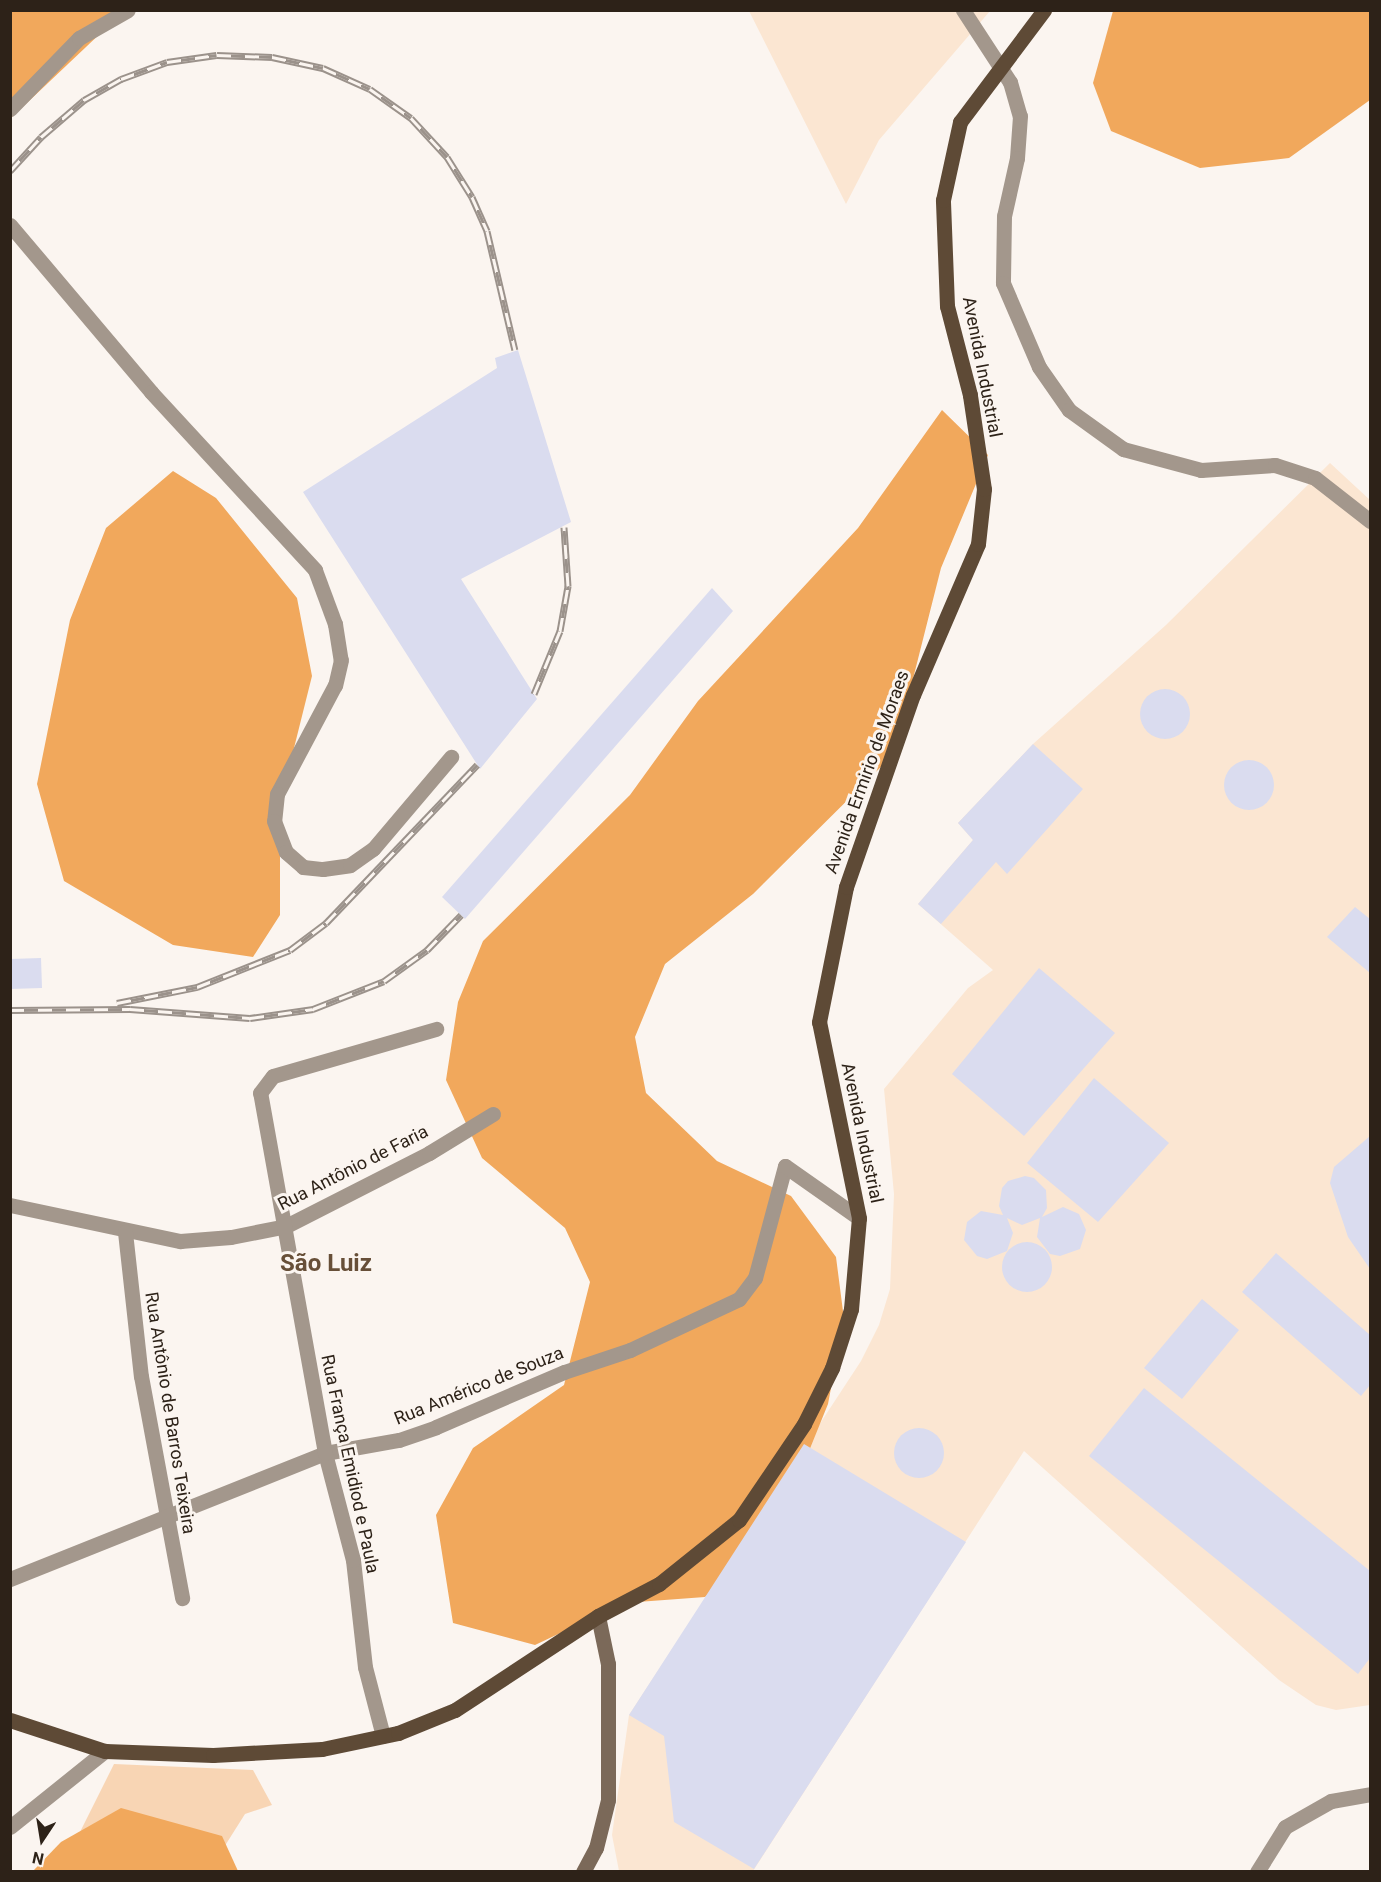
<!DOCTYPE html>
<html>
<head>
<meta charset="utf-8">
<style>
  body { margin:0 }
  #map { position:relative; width:1381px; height:1882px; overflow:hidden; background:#fbf5f0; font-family:Roboto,sans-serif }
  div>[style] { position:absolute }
  .built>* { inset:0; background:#fbe6d2 }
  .green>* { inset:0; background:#f8d5b4 }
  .forest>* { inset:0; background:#f1a85c }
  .building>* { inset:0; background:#dadcef }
  .round { border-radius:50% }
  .street>* { height:15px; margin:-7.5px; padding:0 7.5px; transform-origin:7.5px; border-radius:7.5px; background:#a3978c }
  .secondary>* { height:15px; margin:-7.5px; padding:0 7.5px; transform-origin:7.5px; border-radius:7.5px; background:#7b6959 }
  .primary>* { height:15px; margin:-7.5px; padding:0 7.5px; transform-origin:7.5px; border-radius:7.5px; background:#5e4a36 }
  .rail>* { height:7px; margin-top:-3.5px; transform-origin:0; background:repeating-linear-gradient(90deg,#fbf5f0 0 14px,#9b928b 0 28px); box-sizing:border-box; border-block:2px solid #9b928b }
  span { translate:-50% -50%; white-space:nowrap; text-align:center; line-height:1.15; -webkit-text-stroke:6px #fbf5f0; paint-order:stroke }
  .street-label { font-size:18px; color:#2d2218 }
  .district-label { font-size:24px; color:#674f38; font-weight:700 }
  .frame { position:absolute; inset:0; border:12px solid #2d2218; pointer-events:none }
  .north { position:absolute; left:12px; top:1810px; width:60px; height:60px; -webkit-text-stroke:4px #fbf5f0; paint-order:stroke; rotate:192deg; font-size:16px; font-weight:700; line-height:24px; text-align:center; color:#2d2218 }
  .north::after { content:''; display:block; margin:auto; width:21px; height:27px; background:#2d2218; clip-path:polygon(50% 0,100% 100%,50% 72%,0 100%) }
</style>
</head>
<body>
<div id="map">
  <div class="built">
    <i style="clip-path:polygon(749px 11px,990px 11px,879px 140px,846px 204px)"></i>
    <i style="clip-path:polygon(1330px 463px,1370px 500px,1370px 1705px,1336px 1710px,1316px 1705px,1279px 1680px,1024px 1451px,753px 1871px,619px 1871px,612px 1835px,629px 1715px,861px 1361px,879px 1325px,890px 1289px,894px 1194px,884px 1089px,968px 988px,993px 970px,918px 904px,973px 840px,958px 823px,1033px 744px,1166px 625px)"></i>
  </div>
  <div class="green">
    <i style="clip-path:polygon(114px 1764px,253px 1770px,272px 1805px,245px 1814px,209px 1871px,60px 1872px)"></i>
  </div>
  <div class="forest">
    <i style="clip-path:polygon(11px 11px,124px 11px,11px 118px)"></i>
    <i style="clip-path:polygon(1113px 11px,1370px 11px,1370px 100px,1289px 158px,1200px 168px,1111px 131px,1093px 83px)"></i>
    <i style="clip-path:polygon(942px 410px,988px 455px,941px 568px,894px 754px,753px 894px,665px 964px,635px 1037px,646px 1093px,717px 1161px,791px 1196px,836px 1257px,844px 1319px,828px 1404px,775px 1535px,705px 1597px,624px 1603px,535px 1645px,453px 1623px,436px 1515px,473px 1448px,564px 1385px,590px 1282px,565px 1228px,482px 1158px,446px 1080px,458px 1002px,483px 941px,630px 795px,698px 701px,858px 528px)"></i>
    <i style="clip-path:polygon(173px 471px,216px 498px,297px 598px,312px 676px,280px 804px,280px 915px,253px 957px,173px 945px,64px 881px,37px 784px,70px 620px,106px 528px)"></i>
    <i style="clip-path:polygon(121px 1808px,222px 1836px,238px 1871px,33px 1871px,61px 1842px)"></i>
  </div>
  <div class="building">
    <i style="clip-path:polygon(518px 350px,571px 522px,461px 579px,537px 699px,480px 769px,303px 492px,497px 368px,495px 358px)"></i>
    <i style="clip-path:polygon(712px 588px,733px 611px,465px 919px,442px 897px)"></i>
    <i class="round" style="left:1140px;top:689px;width:50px;height:50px"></i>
    <i style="clip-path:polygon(1033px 744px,1083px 789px,1007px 874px,996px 862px,941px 924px,918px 904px,973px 840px,958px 823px)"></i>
    <i class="round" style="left:1224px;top:760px;width:50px;height:50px"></i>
    <i style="clip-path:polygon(1355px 907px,1370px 919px,1370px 973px,1327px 937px)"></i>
    <i style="clip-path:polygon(41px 958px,42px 988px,10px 989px,10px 959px)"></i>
    <i style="clip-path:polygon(1039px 968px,1115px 1033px,1024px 1136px,952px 1074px)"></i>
    <i style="clip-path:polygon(1094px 1078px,1169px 1143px,1098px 1222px,1027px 1163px)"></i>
    <i style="clip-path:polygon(1370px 1136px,1370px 1269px,1348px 1237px,1330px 1183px,1334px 1167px)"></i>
    <i style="clip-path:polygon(1025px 1176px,1034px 1178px,1046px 1190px,1047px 1208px,1042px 1217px,1063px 1207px,1079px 1214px,1086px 1230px,1080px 1249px,1060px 1256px,1050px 1254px,1037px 1237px,1040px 1218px,1022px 1225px,1007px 1218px,1013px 1233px,1007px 1251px,987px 1259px,977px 1256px,964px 1240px,967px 1222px,981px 1211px,1003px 1215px,999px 1206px,1002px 1188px,1008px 1181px)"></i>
    <i class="round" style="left:1002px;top:1242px;width:50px;height:50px"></i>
    <i style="clip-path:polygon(1276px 1253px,1370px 1335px,1370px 1385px,1361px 1396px,1242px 1292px)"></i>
    <i style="clip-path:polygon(1202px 1299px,1239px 1330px,1182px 1399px,1144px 1368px)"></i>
    <i style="clip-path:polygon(1144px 1388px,1370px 1571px,1370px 1658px,1358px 1674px,1089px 1456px)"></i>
    <i class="round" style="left:894px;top:1428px;width:50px;height:50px"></i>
    <i style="clip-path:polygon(804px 1444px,966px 1542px,754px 1869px,674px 1822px,664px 1736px,629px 1715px)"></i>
  </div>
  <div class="street">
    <i style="left:963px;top:10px;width:86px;rotate:56.9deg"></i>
    <i style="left:1010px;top:82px;width:35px;rotate:74deg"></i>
    <i style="left:1020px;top:116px;width:42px;rotate:94.1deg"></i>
    <i style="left:1017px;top:158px;width:59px;rotate:102.6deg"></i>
    <i style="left:1004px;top:216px;width:67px;rotate:90.9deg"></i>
    <i style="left:1003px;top:283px;width:91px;rotate:66.8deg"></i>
    <i style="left:1039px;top:367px;width:52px;rotate:55.1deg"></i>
    <i style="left:1069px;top:410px;width:67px;rotate:35.8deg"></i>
    <i style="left:1123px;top:449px;width:81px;rotate:15.1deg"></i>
    <i style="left:1201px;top:470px;width:74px;rotate:-3.9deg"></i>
    <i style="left:1275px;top:465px;width:42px;rotate:18deg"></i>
    <i style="left:1315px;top:478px;width:70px;rotate:38deg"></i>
    <i style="left:10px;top:109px;width:99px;rotate:-45.8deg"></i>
    <i style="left:79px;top:38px;width:56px;rotate:-29.7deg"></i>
    <i style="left:10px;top:225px;width:219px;rotate:49.8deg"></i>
    <i style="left:151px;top:392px;width:242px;rotate:47.3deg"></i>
    <i style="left:315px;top:570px;width:58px;rotate:69.7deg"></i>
    <i style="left:335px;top:624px;width:36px;rotate:81deg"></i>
    <i style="left:341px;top:660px;width:26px;rotate:103deg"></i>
    <i style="left:335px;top:685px;width:123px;rotate:118deg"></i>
    <i style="left:277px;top:794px;width:27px;rotate:96deg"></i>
    <i style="left:274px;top:821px;width:33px;rotate:69deg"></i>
    <i style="left:286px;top:852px;width:23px;rotate:41deg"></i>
    <i style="left:303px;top:867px;width:20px;rotate:6deg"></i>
    <i style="left:323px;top:869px;width:27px;rotate:-8deg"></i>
    <i style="left:350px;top:865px;width:28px;rotate:-35deg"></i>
    <i style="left:373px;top:849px;width:121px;rotate:-49.7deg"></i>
    <i style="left:10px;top:1205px;width:174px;rotate:12deg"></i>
    <i style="left:180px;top:1241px;width:51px;rotate:-4.5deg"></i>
    <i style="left:231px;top:1237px;width:56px;rotate:-11.3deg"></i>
    <i style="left:286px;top:1226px;width:161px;rotate:-27deg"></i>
    <i style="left:429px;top:1153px;width:75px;rotate:-31.4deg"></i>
    <i style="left:125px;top:1232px;width:145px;rotate:83.7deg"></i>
    <i style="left:141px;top:1376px;width:226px;rotate:79.5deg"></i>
    <i style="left:10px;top:1579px;width:339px;rotate:-21.8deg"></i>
    <i style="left:325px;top:1453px;width:75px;rotate:-10deg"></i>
    <i style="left:399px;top:1440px;width:39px;rotate:-19deg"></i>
    <i style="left:436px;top:1427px;width:139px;rotate:-23.3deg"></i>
    <i style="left:564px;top:1372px;width:70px;rotate:-18.4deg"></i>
    <i style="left:630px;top:1350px;width:120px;rotate:-25.1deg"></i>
    <i style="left:739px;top:1299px;width:26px;rotate:-53deg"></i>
    <i style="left:755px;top:1278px;width:116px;rotate:-75deg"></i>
    <i style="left:785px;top:1166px;width:90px;rotate:35.1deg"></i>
    <i style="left:383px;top:1736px;width:71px;rotate:-104.6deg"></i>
    <i style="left:365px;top:1667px;width:108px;rotate:-96.4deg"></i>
    <i style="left:353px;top:1560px;width:111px;rotate:-104.7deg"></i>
    <i style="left:325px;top:1453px;width:366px;rotate:-100.2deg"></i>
    <i style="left:260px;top:1093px;width:21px;rotate:-53deg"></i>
    <i style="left:273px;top:1076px;width:170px;rotate:-16.1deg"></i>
    <i style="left:10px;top:1827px;width:122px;rotate:-38.7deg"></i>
    <i style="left:1257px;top:1872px;width:53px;rotate:-58.1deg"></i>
    <i style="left:1285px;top:1827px;width:53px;rotate:-29.5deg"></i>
    <i style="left:1331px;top:1801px;width:40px;rotate:-10deg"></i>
  </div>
  <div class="secondary">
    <i style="left:583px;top:1872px;width:27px;rotate:-62deg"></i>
    <i style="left:596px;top:1848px;width:49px;rotate:-76deg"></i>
    <i style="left:608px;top:1800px;width:136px;rotate:-90deg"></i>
    <i style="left:608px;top:1664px;width:49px;rotate:-101.8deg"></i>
  </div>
  <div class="primary">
    <i style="left:10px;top:1720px;width:100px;rotate:18.1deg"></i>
    <i style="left:105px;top:1751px;width:108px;rotate:2.1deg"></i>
    <i style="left:213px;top:1755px;width:109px;rotate:-3.2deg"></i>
    <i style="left:322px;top:1749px;width:78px;rotate:-11.9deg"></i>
    <i style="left:398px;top:1733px;width:61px;rotate:-22deg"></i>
    <i style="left:455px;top:1710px;width:171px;rotate:-33.3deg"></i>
    <i style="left:598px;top:1616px;width:69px;rotate:-27.7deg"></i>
    <i style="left:659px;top:1584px;width:102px;rotate:-38.7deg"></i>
    <i style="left:739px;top:1520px;width:116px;rotate:-55.9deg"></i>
    <i style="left:804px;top:1424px;width:63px;rotate:-63.4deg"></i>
    <i style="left:832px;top:1368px;width:62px;rotate:-72.1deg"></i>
    <i style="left:851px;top:1309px;width:91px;rotate:-85deg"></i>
    <i style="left:859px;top:1218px;width:200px;rotate:-101.5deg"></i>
    <i style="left:819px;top:1022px;width:138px;rotate:-78.7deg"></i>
    <i style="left:846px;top:887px;width:203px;rotate:-70.8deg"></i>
    <i style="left:913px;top:695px;width:164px;rotate:-66.7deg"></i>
    <i style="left:978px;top:544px;width:55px;rotate:-83.8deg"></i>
    <i style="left:984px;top:489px;width:95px;rotate:-98.5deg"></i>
    <i style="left:970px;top:395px;width:92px;rotate:-104.5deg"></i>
    <i style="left:947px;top:306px;width:106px;rotate:-92.2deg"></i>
    <i style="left:943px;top:200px;width:80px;rotate:-77.7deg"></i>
    <i style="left:960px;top:122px;width:140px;rotate:-53.1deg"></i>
  </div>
  <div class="rail">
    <i style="left:10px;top:171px;width:46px;rotate:-47.6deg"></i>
    <i style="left:41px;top:137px;width:57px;rotate:-40.7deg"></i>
    <i style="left:84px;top:100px;width:43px;rotate:-29.6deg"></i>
    <i style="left:121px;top:79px;width:49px;rotate:-20.3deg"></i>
    <i style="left:167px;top:62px;width:50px;rotate:-8deg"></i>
    <i style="left:217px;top:55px;width:55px;rotate:2.1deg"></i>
    <i style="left:272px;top:57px;width:52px;rotate:12.2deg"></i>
    <i style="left:323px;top:68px;width:51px;rotate:24.1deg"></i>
    <i style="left:370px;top:89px;width:50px;rotate:35.3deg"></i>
    <i style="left:411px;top:118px;width:53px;rotate:47.3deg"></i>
    <i style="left:447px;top:157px;width:47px;rotate:58deg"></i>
    <i style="left:472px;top:197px;width:37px;rotate:66deg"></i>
    <i style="left:487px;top:231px;width:122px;rotate:76.8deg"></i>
    <i style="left:534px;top:694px;width:68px;rotate:-67.6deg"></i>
    <i style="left:560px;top:631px;width:46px;rotate:-79.9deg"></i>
    <i style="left:568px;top:586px;width:59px;rotate:-93.9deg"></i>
    <i style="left:117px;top:1003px;width:82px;rotate:-11.3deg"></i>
    <i style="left:197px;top:987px;width:100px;rotate:-21.7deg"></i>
    <i style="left:290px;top:950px;width:45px;rotate:-36.9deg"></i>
    <i style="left:326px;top:923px;width:219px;rotate:-46.3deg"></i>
    <i style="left:10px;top:1010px;width:120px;rotate:-0.5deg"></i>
    <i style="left:130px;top:1009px;width:120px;rotate:4.3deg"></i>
    <i style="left:250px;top:1018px;width:64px;rotate:-8.1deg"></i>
    <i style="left:313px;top:1009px;width:76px;rotate:-21.5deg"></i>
    <i style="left:384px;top:981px;width:53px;rotate:-35.8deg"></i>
    <i style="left:427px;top:950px;width:49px;rotate:-45.8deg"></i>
  </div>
  <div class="street-label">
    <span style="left:982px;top:367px;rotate:79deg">Avenida Industrial</span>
    <span style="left:867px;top:772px;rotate:-70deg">Avenida Ermirio de Moraes</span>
    <span style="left:862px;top:1133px;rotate:78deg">Avenida Industrial</span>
    <span style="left:353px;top:1168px;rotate:-27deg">Rua Antônio de Faria</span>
    <span style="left:479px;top:1386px;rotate:-22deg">Rua Américo de Souza</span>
    <span style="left:170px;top:1413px;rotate:81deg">Rua Antônio de Barros Teixeira</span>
    <span style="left:350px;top:1464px;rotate:78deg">Rua França Emidiod e Paula</span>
  </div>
  <div class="district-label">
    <span style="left:326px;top:1264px">São Luiz</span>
  </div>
  <div class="frame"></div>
  <div class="north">N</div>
</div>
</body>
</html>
